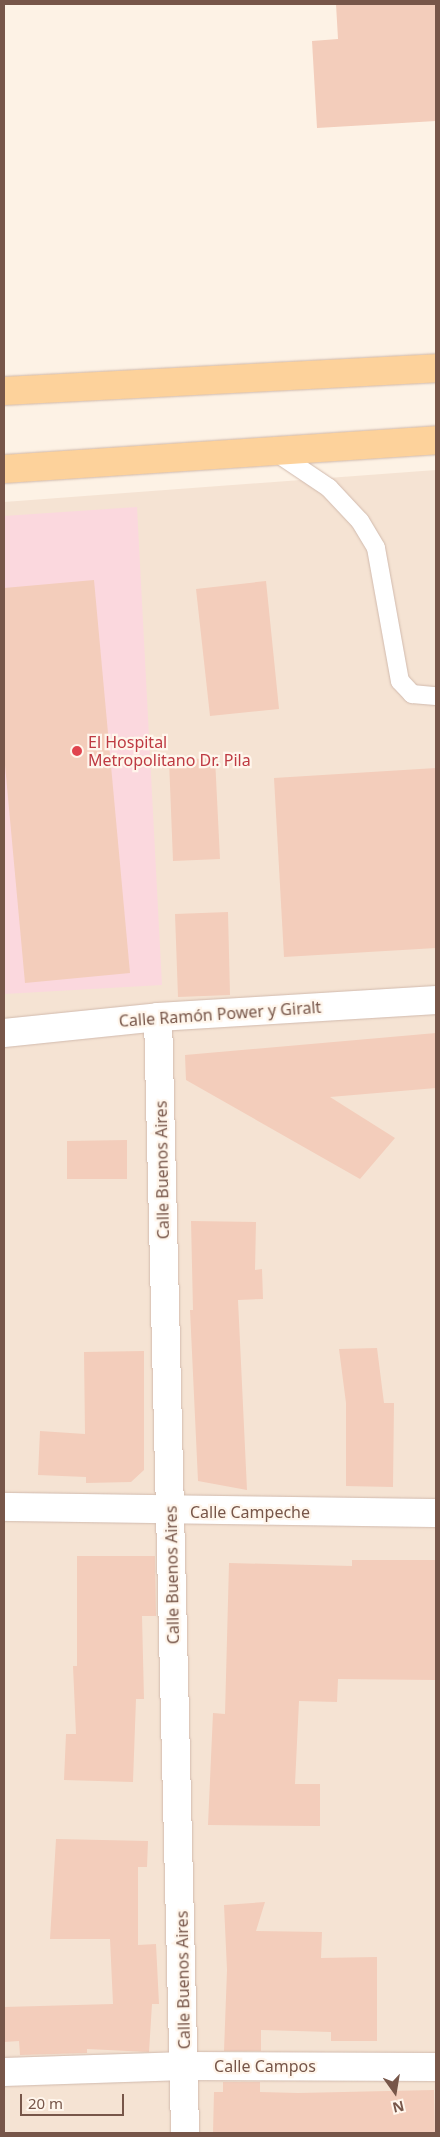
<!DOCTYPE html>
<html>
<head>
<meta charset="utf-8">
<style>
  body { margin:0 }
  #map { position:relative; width:440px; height:2137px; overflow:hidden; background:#fdf2e5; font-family:"Noto Sans",sans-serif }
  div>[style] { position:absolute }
  .residential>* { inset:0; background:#f5e3d3 }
  .medical>* { inset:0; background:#fbd8de }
  .building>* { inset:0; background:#f3cdbb }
  .roads { filter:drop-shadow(0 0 1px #d1baad) drop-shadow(0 0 1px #d1baad) }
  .service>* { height:18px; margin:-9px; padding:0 9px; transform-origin:9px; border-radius:9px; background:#fff }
  .minor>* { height:28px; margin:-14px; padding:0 14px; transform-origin:14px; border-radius:14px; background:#fff }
  .primary>* { height:28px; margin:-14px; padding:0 14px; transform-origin:14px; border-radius:14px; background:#fdd29b }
  .dots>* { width:14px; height:14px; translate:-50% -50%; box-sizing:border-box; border:2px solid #fff6ec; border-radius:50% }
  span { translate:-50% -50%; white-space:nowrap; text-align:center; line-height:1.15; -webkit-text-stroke:4.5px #fff6ec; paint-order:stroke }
  .health-label { font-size:16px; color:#be3a42 }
  .left { translate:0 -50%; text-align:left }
  .street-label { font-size:16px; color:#775649 }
  .frame { position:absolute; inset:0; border:5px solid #775649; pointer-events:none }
  .north { position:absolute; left:370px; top:2067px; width:50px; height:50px; -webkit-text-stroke:4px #fff6ec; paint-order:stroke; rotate:167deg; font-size:14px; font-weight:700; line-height:20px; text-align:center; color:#775649 }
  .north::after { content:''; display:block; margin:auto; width:18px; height:22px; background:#775649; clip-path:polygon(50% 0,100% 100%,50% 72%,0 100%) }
  .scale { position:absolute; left:20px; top:2094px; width:104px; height:22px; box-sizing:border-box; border:2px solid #775649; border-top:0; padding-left:6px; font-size:15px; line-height:18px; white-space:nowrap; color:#775649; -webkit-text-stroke:4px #fff6ec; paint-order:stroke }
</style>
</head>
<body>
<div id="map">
  <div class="residential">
    <i style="clip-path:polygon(436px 470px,436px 2133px,4px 2133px,4px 502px)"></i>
  </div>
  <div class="medical">
    <i style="clip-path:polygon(137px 507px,162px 985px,4px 994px,4px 516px)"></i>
  </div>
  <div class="building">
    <i style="clip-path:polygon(336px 4px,436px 4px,436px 121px,317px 128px,312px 41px,338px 39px)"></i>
    <i style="clip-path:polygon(94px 580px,130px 973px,25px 983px,4px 754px,4px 588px)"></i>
    <i style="clip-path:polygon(266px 581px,279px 709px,210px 716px,196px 589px)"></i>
    <i style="clip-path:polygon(215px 758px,220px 859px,173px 861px,169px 760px)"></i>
    <i style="clip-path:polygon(436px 768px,436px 948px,284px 957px,274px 778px)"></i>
    <i style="clip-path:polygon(228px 912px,230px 995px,178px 997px,175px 914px)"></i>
    <i style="clip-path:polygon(436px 1033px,436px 1088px,330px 1097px,395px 1138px,360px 1179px,186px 1080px,185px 1055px)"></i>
    <i style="clip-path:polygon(127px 1140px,127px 1179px,67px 1179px,67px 1141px)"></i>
    <i style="clip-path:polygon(191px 1221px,256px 1222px,255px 1270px,262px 1269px,263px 1299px,238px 1300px,247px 1490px,198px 1481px,190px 1310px,193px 1310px)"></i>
    <i style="clip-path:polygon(377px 1348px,384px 1403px,394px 1403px,393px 1487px,346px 1486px,346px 1403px,339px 1349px)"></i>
    <i style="clip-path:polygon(144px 1351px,144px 1470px,131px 1482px,86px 1483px,86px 1477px,38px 1475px,40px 1431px,85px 1434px,84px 1352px)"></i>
    <i style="clip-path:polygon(77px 1556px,155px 1556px,156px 1616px,142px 1616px,144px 1699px,136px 1699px,133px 1782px,64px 1780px,66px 1734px,76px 1734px,73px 1666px,77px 1666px)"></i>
    <i style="clip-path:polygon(352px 1560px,436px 1560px,436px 1680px,338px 1679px,337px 1702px,299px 1701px,295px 1784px,320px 1784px,320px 1826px,208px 1825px,213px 1713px,225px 1714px,229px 1563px,352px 1566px)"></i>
    <i style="clip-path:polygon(56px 1839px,148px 1841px,147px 1867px,138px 1867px,138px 1945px,156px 1944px,159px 2004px,152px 2004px,149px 2052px,87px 2049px,87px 2053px,20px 2055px,19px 2041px,4px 2042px,4px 2007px,113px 2004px,110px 1939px,50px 1939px)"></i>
    <i style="clip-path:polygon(265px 1902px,256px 1931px,322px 1932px,321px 1958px,377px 1957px,377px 2041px,331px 2041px,331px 2032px,261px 2030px,261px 2051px,224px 2051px,227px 1970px,224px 1905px)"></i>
    <i style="clip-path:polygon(223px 2082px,260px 2082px,260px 2092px,298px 2093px,434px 2090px,435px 2133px,213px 2133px,214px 2092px,223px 2092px)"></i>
  </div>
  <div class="roads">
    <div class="service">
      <i style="left:274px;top:451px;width:66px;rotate:33.9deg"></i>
      <i style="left:329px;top:488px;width:45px;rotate:46.8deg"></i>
      <i style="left:360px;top:521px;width:31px;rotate:59deg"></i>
      <i style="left:376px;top:548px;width:135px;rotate:79.8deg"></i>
      <i style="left:400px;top:681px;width:18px;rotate:47deg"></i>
      <i style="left:412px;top:694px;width:24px;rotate:5deg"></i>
    </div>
    <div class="minor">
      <i style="left:158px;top:1017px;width:1116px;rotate:88.61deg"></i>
      <i style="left:4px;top:1033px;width:155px;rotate:-5.9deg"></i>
      <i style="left:158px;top:1017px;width:279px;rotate:-3.5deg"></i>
      <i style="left:4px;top:1507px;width:432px;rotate:0.8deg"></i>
      <i style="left:4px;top:2072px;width:181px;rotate:-1.9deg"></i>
      <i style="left:185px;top:2066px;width:251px;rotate:0.2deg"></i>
    </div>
    <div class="primary">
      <i style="left:4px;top:391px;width:433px;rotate:-3deg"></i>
      <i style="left:4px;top:469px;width:433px;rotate:-3.8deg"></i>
    </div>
  </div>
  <div class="dots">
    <i style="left:77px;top:751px;background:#e0444e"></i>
  </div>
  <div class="health-label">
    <span class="left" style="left:88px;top:751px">El Hospital<br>Metropolitano Dr. Pila</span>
  </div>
  <div class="street-label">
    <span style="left:220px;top:1014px;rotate:-4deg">Calle Ramón Power y Giralt</span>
    <span style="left:162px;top:1170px;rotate:-91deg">Calle Buenos Aires</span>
    <span style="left:250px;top:1512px">Calle Campeche</span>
    <span style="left:172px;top:1575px;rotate:-91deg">Calle Buenos Aires</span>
    <span style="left:183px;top:1980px;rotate:-91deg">Calle Buenos Aires</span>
    <span style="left:265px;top:2066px">Calle Campos</span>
  </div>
  <div class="frame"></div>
  <div class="north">N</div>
  <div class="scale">20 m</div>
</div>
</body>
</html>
